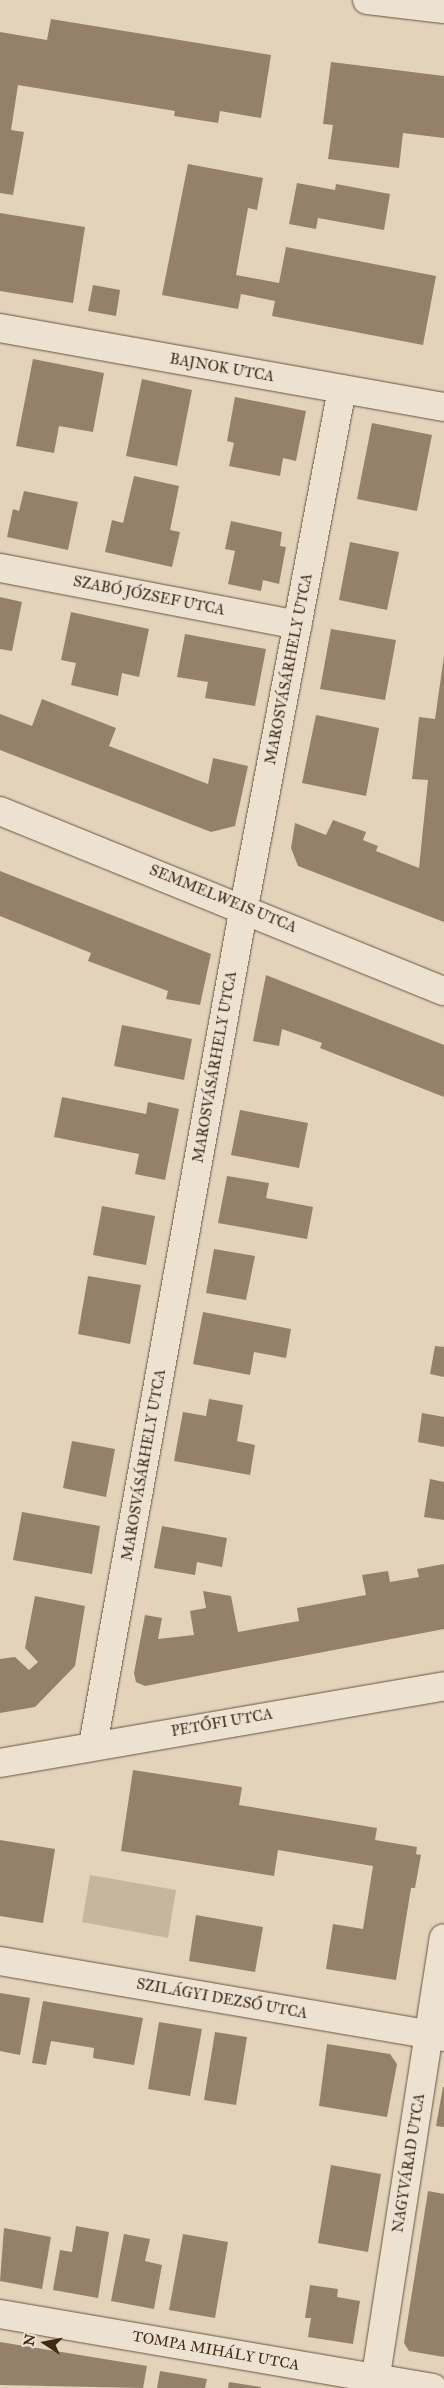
<!DOCTYPE html>
<html>
<head>
<meta charset="utf-8">
<style>
  body { margin:0 }
  #map { position:relative; width:444px; height:2388px; overflow:hidden; background:#e3d3ba; font-family:"IM FELL Great Primer",serif }
  div>[style] { position:absolute }
  .green>* { inset:0; background:#c7b69e }
  .building>* { inset:0; background:#95816b }
  .roads { filter:drop-shadow(0 0 1px #6a543f) drop-shadow(0 0 1px #6a543f) }
  .minor>* { height:28px; margin:-14px; padding:0 14px; transform-origin:14px; border-radius:14px; background:#ede2d2 }
  span { translate:-50% -50%; white-space:nowrap; text-align:center; line-height:1.15; -webkit-text-stroke:4px #ede2d2; paint-order:stroke }
  .street-label { font-size:15px; color:#412916 }
  .north { position:absolute; left:20px; top:2318px; width:50px; height:50px; -webkit-text-stroke:4px #ede2d2; paint-order:stroke; rotate:281deg; font-size:14px; font-weight:700; line-height:20px; text-align:center; color:#412916 }
  .north::after { content:''; display:block; margin:auto; width:18px; height:22px; background:#412916; clip-path:polygon(50% 0,100% 100%,50% 72%,0 100%) }
</style>
</head>
<body>
<div id="map">
  <div class="green">
    <i style="clip-path:polygon(90px 1875px,176px 1890px,168px 1938px,82px 1922px)"></i>
  </div>
  <div class="building">
    <i style="clip-path:polygon(51px 19px,271px 55px,261px 118px,220px 111px,218px 123px,174px 116px,175px 111px,18px 85px,11px 130px,24px 132px,13px 195px,0 193px,0 32px,47px 40px)"></i>
    <i style="clip-path:polygon(331px 62px,444px 76px,444px 138px,403px 133px,399px 168px,328px 159px,333px 125px,323px 124px)"></i>
    <i style="clip-path:polygon(188px 164px,263px 178px,257px 210px,248px 208px,236px 275px,279px 283px,286px 247px,436px 276px,423px 345px,272px 316px,275px 301px,241px 294px,238px 309px,162px 295px)"></i>
    <i style="clip-path:polygon(297px 183px,335px 190px,336px 184px,390px 194px,384px 230px,318px 218px,316px 229px,289px 224px)"></i>
    <i style="clip-path:polygon(0 213px,85px 227px,73px 303px,0 291px)"></i>
    <i style="clip-path:polygon(93px 285px,120px 290px,116px 316px,88px 311px)"></i>
    <i style="clip-path:polygon(33px 359px,104px 373px,93px 432px,59px 426px,54px 453px,16px 446px)"></i>
    <i style="clip-path:polygon(142px 379px,192px 390px,177px 466px,126px 456px)"></i>
    <i style="clip-path:polygon(235px 397px,306px 411px,296px 461px,283px 458px,280px 476px,229px 466px,234px 443px,227px 441px)"></i>
    <i style="clip-path:polygon(372px 423px,432px 435px,417px 511px,357px 499px)"></i>
    <i style="clip-path:polygon(134px 476px,179px 486px,170px 530px,180px 532px,172px 567px,105px 552px,112px 520px,123px 523px)"></i>
    <i style="clip-path:polygon(24px 491px,78px 502px,68px 550px,7px 537px,13px 509px,19px 511px)"></i>
    <i style="clip-path:polygon(231px 521px,282px 532px,280px 546px,286px 547px,279px 584px,263px 580px,261px 591px,228px 584px,235px 551px,225px 549px)"></i>
    <i style="clip-path:polygon(350px 542px,399px 552px,387px 610px,339px 600px)"></i>
    <i style="clip-path:polygon(0 597px,22px 602px,12px 651px,0 649px)"></i>
    <i style="clip-path:polygon(71px 612px,149px 629px,139px 677px,122px 673px,118px 696px,71px 685px,76px 663px,61px 660px)"></i>
    <i style="clip-path:polygon(331px 629px,396px 640px,385px 700px,320px 689px)"></i>
    <i style="clip-path:polygon(185px 634px,266px 649px,255px 706px,205px 698px,208px 682px,177px 677px)"></i>
    <i style="clip-path:polygon(444px 656px,444px 922px,298px 866px,291px 848px,295px 823px,326px 835px,333px 820px,366px 832px,363px 840px,378px 846px,376px 851px,419px 868px,428px 780px,412px 779px,419px 717px,435px 719px)"></i>
    <i style="clip-path:polygon(42px 699px,116px 728px,109px 746px,208px 784px,213px 758px,248px 766px,235px 826px,211px 832px,0 750px,0 714px,32px 726px)"></i>
    <i style="clip-path:polygon(316px 715px,379px 728px,366px 796px,302px 783px)"></i>
    <i style="clip-path:polygon(0 871px,211px 954px,200px 1005px,166px 999px,168px 991px,88px 961px,91px 953px,0 916px)"></i>
    <i style="clip-path:polygon(266px 975px,444px 1045px,444px 1097px,320px 1048px,322px 1043px,282px 1029px,279px 1046px,253px 1041px)"></i>
    <i style="clip-path:polygon(122px 1025px,192px 1039px,184px 1080px,114px 1066px)"></i>
    <i style="clip-path:polygon(62px 1097px,146px 1114px,148px 1102px,179px 1109px,165px 1180px,135px 1174px,139px 1154px,54px 1137px)"></i>
    <i style="clip-path:polygon(240px 1110px,308px 1123px,299px 1168px,231px 1155px)"></i>
    <i style="clip-path:polygon(227px 1176px,269px 1183px,266px 1198px,313px 1207px,307px 1239px,218px 1223px)"></i>
    <i style="clip-path:polygon(102px 1206px,155px 1216px,146px 1265px,93px 1255px)"></i>
    <i style="clip-path:polygon(214px 1249px,255px 1256px,246px 1300px,206px 1293px)"></i>
    <i style="clip-path:polygon(88px 1276px,141px 1285px,130px 1344px,78px 1334px)"></i>
    <i style="clip-path:polygon(203px 1312px,291px 1329px,286px 1358px,254px 1352px,250px 1375px,193px 1364px)"></i>
    <i style="clip-path:polygon(435px 1346px,444px 1347px,444px 1377px,430px 1374px)"></i>
    <i style="clip-path:polygon(209px 1399px,243px 1405px,237px 1441px,255px 1445px,250px 1475px,174px 1461px,183px 1412px,206px 1416px)"></i>
    <i style="clip-path:polygon(422px 1413px,444px 1417px,444px 1447px,418px 1442px)"></i>
    <i style="clip-path:polygon(72px 1441px,115px 1449px,106px 1497px,63px 1488px)"></i>
    <i style="clip-path:polygon(430px 1479px,444px 1482px,444px 1520px,424px 1517px)"></i>
    <i style="clip-path:polygon(22px 1512px,100px 1526px,92px 1574px,13px 1560px)"></i>
    <i style="clip-path:polygon(162px 1526px,227px 1538px,222px 1567px,197px 1562px,195px 1575px,154px 1568px)"></i>
    <i style="clip-path:polygon(444px 1564px,444px 1629px,145px 1686px,136px 1682px,134px 1673px,145px 1615px,162px 1618px,158px 1639px,194px 1635px,190px 1611px,206px 1608px,203px 1591px,231px 1596px,238px 1632px,299px 1621px,297px 1608px,366px 1595px,362px 1575px,388px 1571px,390px 1582px,419px 1577px,417px 1569px)"></i>
    <i style="clip-path:polygon(35px 1596px,85px 1606px,75px 1666px,35px 1707px,0 1713px,0 1659px,15px 1657px,29px 1670px,38px 1662px,25px 1648px)"></i>
    <i style="clip-path:polygon(133px 1770px,242px 1787px,239px 1805px,377px 1828px,375px 1840px,417px 1847px,416px 1854px,421px 1855px,415px 1888px,411px 1888px,396px 1980px,326px 1969px,333px 1924px,363px 1929px,373px 1866px,278px 1850px,274px 1876px,121px 1851px)"></i>
    <i style="clip-path:polygon(0 1840px,55px 1849px,43px 1923px,0 1916px)"></i>
    <i style="clip-path:polygon(196px 1915px,263px 1927px,255px 1972px,189px 1961px)"></i>
    <i style="clip-path:polygon(0 1993px,30px 1998px,20px 2055px,0 2051px)"></i>
    <i style="clip-path:polygon(43px 2001px,143px 2018px,134px 2065px,93px 2058px,94px 2048px,51px 2041px,46px 2065px,32px 2063px)"></i>
    <i style="clip-path:polygon(159px 2022px,202px 2029px,190px 2096px,148px 2089px)"></i>
    <i style="clip-path:polygon(215px 2032px,247px 2037px,236px 2105px,204px 2100px)"></i>
    <i style="clip-path:polygon(327px 2044px,390px 2054px,397px 2064px,387px 2117px,319px 2106px)"></i>
    <i style="clip-path:polygon(443px 2087px,444px 2087px,444px 2127px,436px 2126px)"></i>
    <i style="clip-path:polygon(331px 2165px,381px 2174px,368px 2252px,318px 2243px)"></i>
    <i style="clip-path:polygon(428px 2191px,444px 2194px,444px 2357px,409px 2351px,404px 2343px)"></i>
    <i style="clip-path:polygon(76px 2226px,109px 2232px,98px 2298px,53px 2290px,60px 2250px,72px 2252px)"></i>
    <i style="clip-path:polygon(4px 2228px,51px 2237px,42px 2289px,0 2281px)"></i>
    <i style="clip-path:polygon(124px 2234px,150px 2239px,145px 2261px,162px 2265px,154px 2309px,111px 2301px)"></i>
    <i style="clip-path:polygon(183px 2234px,228px 2242px,215px 2318px,169px 2310px)"></i>
    <i style="clip-path:polygon(310px 2285px,338px 2289px,337px 2297px,360px 2301px,353px 2344px,308px 2337px,311px 2318px,305px 2318px)"></i>
    <i style="clip-path:polygon(0 2342px,147px 2366px,143px 2388px,0 2385px)"></i>
    <i style="clip-path:polygon(160px 2371px,207px 2379px,205px 2388px,157px 2388px)"></i>
    <i style="clip-path:polygon(229px 2382px,261px 2387px,261px 2388px,228px 2388px)"></i>
  </div>
  <div class="roads">
    <div class="minor">
      <i style="left:367px;top:0;width:78px;rotate:6.7deg"></i>
      <i style="left:0;top:328px;width:451px;rotate:10.1deg"></i>
      <i style="left:0;top:568px;width:303px;rotate:10.8deg"></i>
      <i style="left:0;top:811px;width:479px;rotate:22.1deg"></i>
      <i style="left:93px;top:1745px;width:851px;rotate:-79.79deg"></i>
      <i style="left:244px;top:907px;width:527px;rotate:-79.29deg"></i>
      <i style="left:0;top:1763px;width:451px;rotate:-9.8deg"></i>
      <i style="left:0;top:1961px;width:450px;rotate:9.7deg"></i>
      <i style="left:0;top:2314px;width:439px;rotate:9.7deg"></i>
      <i style="left:374px;top:2388px;width:455px;rotate:-81.2deg"></i>
    </div>
  </div>
  <div class="street-label">
    <span style="left:222px;top:368px;rotate:10deg">BAJNOK UTCA</span>
    <span style="left:149px;top:596px;rotate:11deg">SZABÓ JÓZSEF UTCA</span>
    <span style="left:289px;top:669px;rotate:-79deg">MAROSVÁSÁRHELY UTCA</span>
    <span style="left:223px;top:899px;rotate:22deg">SEMMELWEIS UTCA</span>
    <span style="left:215px;top:1067px;rotate:-80deg">MAROSVÁSÁRHELY UTCA</span>
    <span style="left:144px;top:1465px;rotate:-80deg">MAROSVÁSÁRHELY UTCA</span>
    <span style="left:222px;top:1723px;rotate:-10deg">PETŐFI UTCA</span>
    <span style="left:222px;top:1999px;rotate:10deg">SZILÁGYI DEZSŐ UTCA</span>
    <span style="left:409px;top:2163px;rotate:-81deg">NAGYVÁRAD UTCA</span>
    <span style="left:216px;top:2351px;rotate:10deg">TOMPA MIHÁLY UTCA</span>
  </div>
  <div class="north">N</div>
</div>
</body>
</html>
